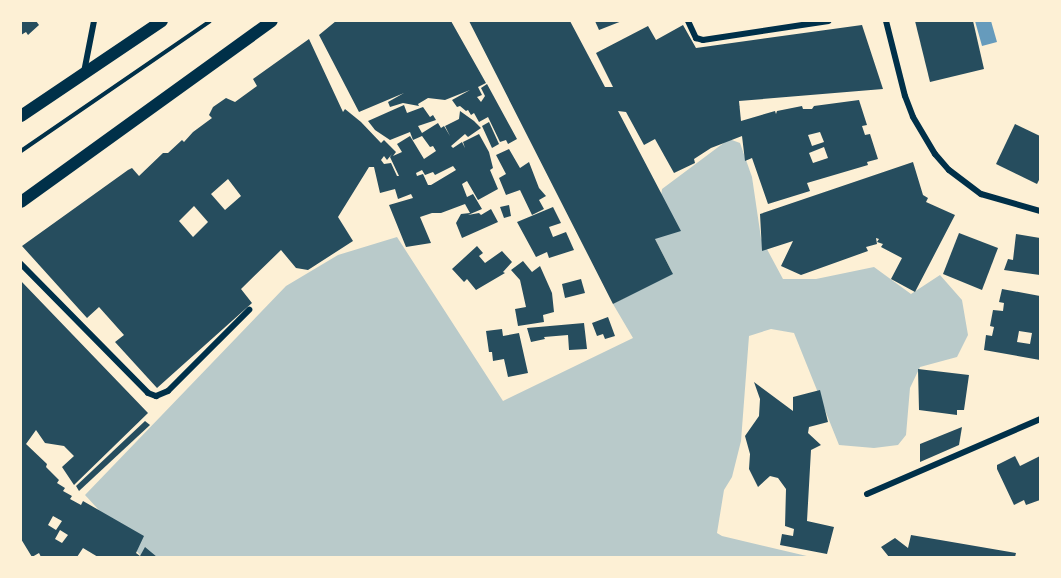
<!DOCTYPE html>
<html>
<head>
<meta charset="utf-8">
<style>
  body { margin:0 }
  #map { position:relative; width:1061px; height:578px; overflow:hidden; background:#fdf0d5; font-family:"PT Sans",sans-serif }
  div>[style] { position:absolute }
  .green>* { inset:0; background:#b9caca }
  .water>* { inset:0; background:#669bbc }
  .building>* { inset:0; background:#264d5e }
  .path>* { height:4px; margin:-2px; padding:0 2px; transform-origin:2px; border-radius:2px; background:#003049 }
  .minor>* { height:6px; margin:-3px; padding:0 3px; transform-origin:3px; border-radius:3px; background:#003049 }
  .secondary>* { height:12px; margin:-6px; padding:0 6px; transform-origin:6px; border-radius:6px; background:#003049 }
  span { translate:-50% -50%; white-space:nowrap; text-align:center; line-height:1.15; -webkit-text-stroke:5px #fdf0d5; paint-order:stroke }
  .frame { position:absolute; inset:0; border:22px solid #fdf0d5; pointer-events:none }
</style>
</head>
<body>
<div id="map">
  <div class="green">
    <i style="clip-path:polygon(729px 139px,740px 143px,752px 177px,761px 238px,783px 279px,816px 279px,874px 267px,911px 294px,940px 275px,962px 300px,968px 335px,957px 357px,920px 367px,910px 388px,906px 435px,898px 445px,874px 448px,839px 445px,794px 333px,771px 329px,749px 336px,741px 441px,732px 477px,724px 490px,717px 533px,722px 536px,811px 557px,142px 557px,85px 495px,286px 286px,338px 255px,397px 237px,503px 401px,633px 338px,613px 304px,672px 272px,655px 239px,662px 189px)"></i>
  </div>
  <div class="water">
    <i style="clip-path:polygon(975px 21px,991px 21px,997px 42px,982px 46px)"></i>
  </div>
  <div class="building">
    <i style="clip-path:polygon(21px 21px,36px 21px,39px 25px,28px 35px,26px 32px,21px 35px)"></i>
    <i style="clip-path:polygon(336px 21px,451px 21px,486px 83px,478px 87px,482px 95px,477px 97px,481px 102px,485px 96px,481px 88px,487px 84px,517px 139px,508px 144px,506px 140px,500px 142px,488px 117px,479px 122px,474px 113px,471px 115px,468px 110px,466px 111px,460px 106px,457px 107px,452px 100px,470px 90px,445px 100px,428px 98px,418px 104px,419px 106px,403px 103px,390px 107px,388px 102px,404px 93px,359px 112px,319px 35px)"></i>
    <i style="clip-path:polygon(evenodd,469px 21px,570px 21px,605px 87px,613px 87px,596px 53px,648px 26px,656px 40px,683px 25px,696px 48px,862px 25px,883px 89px,739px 101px,741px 121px,775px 111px,776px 114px,777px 111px,802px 106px,803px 109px,812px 109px,814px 106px,859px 100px,867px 125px,862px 126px,865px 135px,870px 134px,878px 159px,867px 162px,868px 165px,807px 183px,810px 191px,768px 204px,752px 158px,745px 161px,742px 136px,711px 148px,694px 159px,695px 163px,674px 173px,655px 139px,644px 145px,626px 112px,618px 111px,681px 231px,655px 239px,673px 274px,613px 304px,469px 21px,820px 132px,824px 142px,812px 146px,808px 135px,820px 132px,469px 21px,824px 147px,828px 158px,813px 163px,809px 153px,824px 147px)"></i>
    <i style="clip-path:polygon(595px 21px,622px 21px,599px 30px)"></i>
    <i style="clip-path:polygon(915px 21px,973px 21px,984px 69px,930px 82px)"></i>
    <i style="clip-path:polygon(evenodd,309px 39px,343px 112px,345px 109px,361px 122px,381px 143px,384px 140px,396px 152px,393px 156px,402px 152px,397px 144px,410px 136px,424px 159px,436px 151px,433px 146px,430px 147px,422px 136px,413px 140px,410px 132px,390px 140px,375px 130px,368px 121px,404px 105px,407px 113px,423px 107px,430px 117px,433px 115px,436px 120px,418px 126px,422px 133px,438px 123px,441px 128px,444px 126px,450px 136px,445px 126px,459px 119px,460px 111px,474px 121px,481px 128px,468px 137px,465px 134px,451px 146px,453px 148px,462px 142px,465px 148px,463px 142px,479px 134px,489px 152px,493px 168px,490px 170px,498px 189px,478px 200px,467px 181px,462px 184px,467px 197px,473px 194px,482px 209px,468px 215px,479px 213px,481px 215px,491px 209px,498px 222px,462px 238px,456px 223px,461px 214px,470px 213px,465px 204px,441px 213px,432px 213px,420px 217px,431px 243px,406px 247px,389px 205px,413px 198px,411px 194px,398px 199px,395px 189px,380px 193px,374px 167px,369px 167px,338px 217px,353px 241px,308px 270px,296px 268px,281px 250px,241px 289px,252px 303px,157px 388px,115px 342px,124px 335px,99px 307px,87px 318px,22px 246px,128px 170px,132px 168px,139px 176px,163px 153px,168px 153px,182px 140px,184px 142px,193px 132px,212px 118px,209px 115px,213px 107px,226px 98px,235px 102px,257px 86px,253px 79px,309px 39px,392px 154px,390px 157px,399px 176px,397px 176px,391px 163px,384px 164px,381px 160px,384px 156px,387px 160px,392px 154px,309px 39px,453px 166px,456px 170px,431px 185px,428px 185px,423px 174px,417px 176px,416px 173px,422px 170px,425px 175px,433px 172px,435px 175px,453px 166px,309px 39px,228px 179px,241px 196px,225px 210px,211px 194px,228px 179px,309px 39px,194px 206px,208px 222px,193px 237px,179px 221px,194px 206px)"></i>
    <i style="clip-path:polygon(489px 122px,499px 144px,492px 148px,482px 126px)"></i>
    <i style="clip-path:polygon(1015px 124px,1040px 136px,1040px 178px,1037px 184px,996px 164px)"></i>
    <i style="clip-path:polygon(509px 149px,520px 168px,529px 162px,539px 188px,546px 196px,539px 200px,544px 209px,532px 215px,520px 190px,506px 195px,499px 178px,506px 174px,496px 155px)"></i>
    <i style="clip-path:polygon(913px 162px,923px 195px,928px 198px,926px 202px,955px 215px,915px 292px,891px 279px,902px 258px,881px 247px,883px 244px,877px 242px,879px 239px,876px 238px,877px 244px,866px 247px,868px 251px,801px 275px,781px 266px,793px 241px,762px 251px,760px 214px)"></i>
    <i style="clip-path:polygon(509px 205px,511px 216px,504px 218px,500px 207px)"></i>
    <i style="clip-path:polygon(553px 207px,561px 223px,549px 227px,553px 237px,566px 232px,574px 250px,549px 258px,547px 252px,536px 257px,517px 222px)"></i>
    <i style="clip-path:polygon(959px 233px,998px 248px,982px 290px,943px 274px)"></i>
    <i style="clip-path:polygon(1016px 234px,1040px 238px,1040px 275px,1004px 270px,1008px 259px,1013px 260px)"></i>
    <i style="clip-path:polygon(477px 246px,483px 253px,479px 256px,485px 263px,502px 251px,512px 262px,503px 272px,505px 273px,476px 290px,467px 279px,464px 282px,452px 269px)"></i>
    <i style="clip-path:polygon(523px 261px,532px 272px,540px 266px,552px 293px,554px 312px,543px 315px,544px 322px,518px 326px,515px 309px,526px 307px,520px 280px,511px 270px)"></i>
    <i style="clip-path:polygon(581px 279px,585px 293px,565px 298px,562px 284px)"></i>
    <i style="clip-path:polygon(evenodd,21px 281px,148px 413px,74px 485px,62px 467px,74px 456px,64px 446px,45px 443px,36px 430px,26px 444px,47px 464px,46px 467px,59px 480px,57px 483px,65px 488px,63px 491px,72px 496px,70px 499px,81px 505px,83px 501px,144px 536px,136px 553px,140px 556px,145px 547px,157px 557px,98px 557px,83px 548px,77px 557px,41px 557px,39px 553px,32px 557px,21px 539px,21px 281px,53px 516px,62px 521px,56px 530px,48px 525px,53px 516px,21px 281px,60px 530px,68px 535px,62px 543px,55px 539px,60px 530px)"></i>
    <i style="clip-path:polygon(evenodd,1002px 289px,1040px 296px,1040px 360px,984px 350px,986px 335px,992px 336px,994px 327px,990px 326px,993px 310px,1003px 311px,1004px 303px,999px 302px,1002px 289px,1019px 331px,1032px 333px,1030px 344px,1017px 342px,1019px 331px)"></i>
    <i style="clip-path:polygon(608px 317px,615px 336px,605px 339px,603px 334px,597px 336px,592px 323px)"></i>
    <i style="clip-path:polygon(584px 323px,587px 349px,569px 350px,568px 335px,544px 337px,545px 339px,531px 342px,527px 328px)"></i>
    <i style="clip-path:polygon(502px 329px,503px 336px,519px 333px,528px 373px,508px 377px,504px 359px,493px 361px,492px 352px,489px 352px,486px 331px)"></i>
    <i style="clip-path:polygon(918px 369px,969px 375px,964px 410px,957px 410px,957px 415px,919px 410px)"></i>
    <i style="clip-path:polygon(754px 382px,793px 411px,793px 397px,820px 390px,828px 422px,809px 427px,808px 433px,821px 445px,811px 450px,807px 521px,834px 527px,827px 554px,780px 545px,782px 534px,793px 536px,794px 529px,785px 526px,786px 489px,778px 478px,770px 476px,758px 487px,749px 469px,750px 454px,745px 436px,759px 416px,760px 399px)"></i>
    <i style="clip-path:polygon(145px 421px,150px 425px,79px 491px,76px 486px)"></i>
    <i style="clip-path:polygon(962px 427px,959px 445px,920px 462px,920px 444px)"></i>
    <i style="clip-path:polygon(1015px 456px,1020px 466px,1040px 456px,1040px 500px,1026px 505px,1024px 500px,1014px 505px,997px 469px,997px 465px)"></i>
    <i style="clip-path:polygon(911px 535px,1016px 553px,1015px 557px,889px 557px,881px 547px,895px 538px,908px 548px)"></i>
  </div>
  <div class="path">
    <i style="left:21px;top:151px;width:229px;rotate:-34.5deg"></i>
  </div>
  <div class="minor">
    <i style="left:688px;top:21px;width:19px;rotate:65deg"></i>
    <i style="left:696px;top:38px;width:7px;rotate:16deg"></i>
    <i style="left:703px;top:40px;width:127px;rotate:-8.6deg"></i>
    <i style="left:886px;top:21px;width:77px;rotate:75.8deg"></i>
    <i style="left:905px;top:96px;width:22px;rotate:69deg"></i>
    <i style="left:913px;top:117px;width:43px;rotate:59.3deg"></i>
    <i style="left:935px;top:154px;width:21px;rotate:49deg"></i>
    <i style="left:949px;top:170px;width:40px;rotate:37deg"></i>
    <i style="left:981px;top:194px;width:61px;rotate:16.1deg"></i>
    <i style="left:84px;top:72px;width:52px;rotate:-78.9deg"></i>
    <i style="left:21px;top:264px;width:181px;rotate:45.4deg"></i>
    <i style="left:148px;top:393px;width:9px;rotate:21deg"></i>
    <i style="left:156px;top:396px;width:13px;rotate:-23deg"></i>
    <i style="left:168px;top:391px;width:115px;rotate:-45deg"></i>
    <i style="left:867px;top:494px;width:189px;rotate:-23.4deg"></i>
  </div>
  <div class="secondary">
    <i style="left:21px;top:116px;width:170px;rotate:-34deg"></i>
    <i style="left:21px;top:202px;width:309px;rotate:-35.8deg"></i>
  </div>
  <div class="frame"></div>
</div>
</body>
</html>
